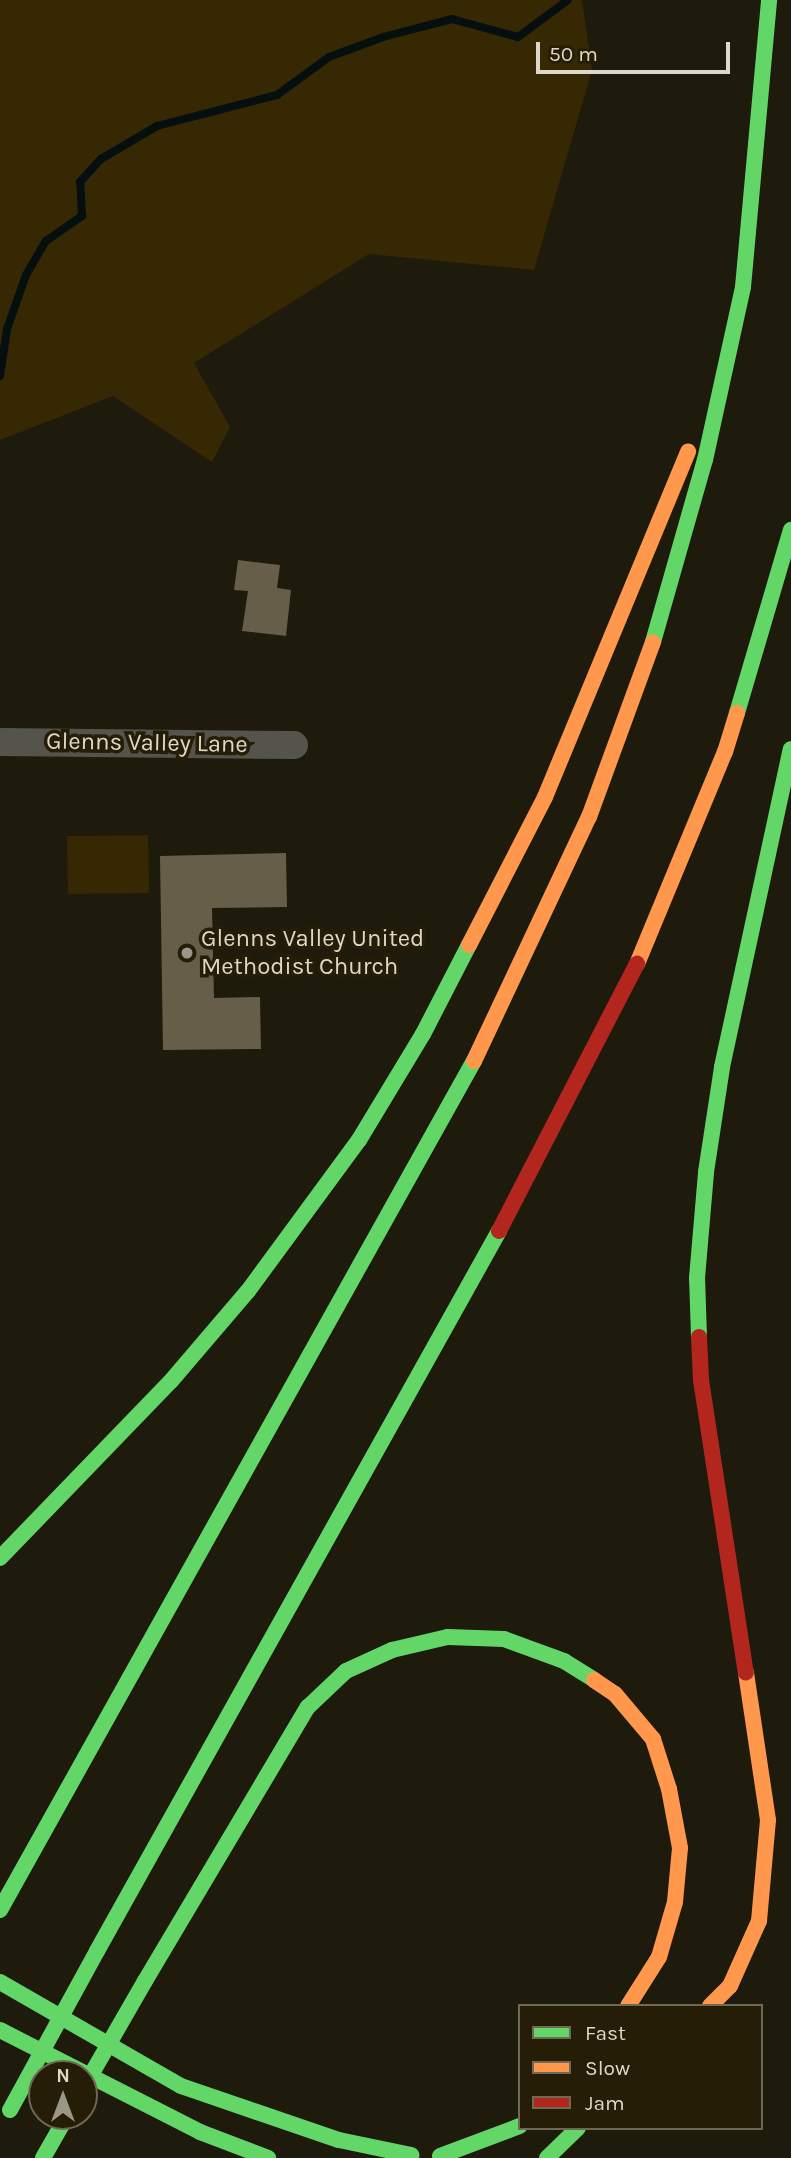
<!DOCTYPE html>
<html>
<head>
<meta charset="utf-8">
<style>
  body { margin:0 }
  #map { position:relative; width:791px; height:2158px; overflow:hidden; background:#1e1a0c; font-family:Karla,sans-serif }
  div>[style] { position:absolute }
  .green>* { inset:0; background:#352802 }
  .stream>* { height:8px; margin:-4px; padding:0 4px; transform-origin:4px; border-radius:4px; background:#050f10 }
  .building>* { inset:0; background:#665e48 }
  .street>* { height:28px; margin:-14px; padding:0 14px; transform-origin:14px; border-radius:14px; background:#54534c }
  .fast>* { height:16px; margin:-8px; padding:0 8px; transform-origin:8px; border-radius:8px; background:#63d668 }
  .slow>* { height:16px; margin:-8px; padding:0 8px; transform-origin:8px; border-radius:8px; background:#ff974d }
  .jam>* { height:16px; margin:-8px; padding:0 8px; transform-origin:8px; border-radius:8px; background:#b3261e }
  .fast-bridge>* { height:16px; margin:-8px; padding:0 8px; transform-origin:8px; border-radius:8px; background:#63d668 }
  .dots>* { width:19px; height:19px; translate:-50% -50%; box-sizing:border-box; border:4px solid #251d05; border-radius:50% }
  span { translate:-50% -50%; white-space:nowrap; text-align:center; line-height:1.15; -webkit-text-stroke:7px #251d05; paint-order:stroke }
  .street-label { font-size:24px; color:#ddd8ca }
  .poi-label { font-size:24px; color:#ddd8ca }
  .left { translate:0 -50%; text-align:left }
  .legend { position:absolute; left:518px; top:2004px; width:245px; height:126px; box-sizing:border-box; background:#251d05; border:2px solid #6f6854; margin:0; padding:9px 12px; list-style:none; font-size:21px; color:#ddd8ca }
  .legend li { display:flex; align-items:center; gap:14px; height:35px }
  .legend b { width:35px; border:2px solid #6f6854 }
  .north { position:absolute; left:28px; top:2060px; width:70px; height:70px; box-sizing:border-box; background:#251d05; border:2px solid #6f6854; border-radius:50%; rotate:0deg; font-size:19px; font-weight:700; line-height:28px; text-align:center; color:#ddd8ca }
  .north::after { content:''; display:block; margin:auto; width:24px; height:32px; background:#9a9688; clip-path:polygon(50% 0,100% 100%,50% 72%,0 100%) }
  .scale { position:absolute; left:536px; top:42px; width:194px; height:32px; box-sizing:border-box; border:4px solid #ddd8ca; border-top:0; padding-left:9px; font-size:21px; line-height:24px; white-space:nowrap; color:#ddd8ca; -webkit-text-stroke:5px #251d05; paint-order:stroke }
</style>
</head>
<body>
<div id="map">
  <div class="green">
    <i style="clip-path:polygon(0 0,582px 0,592px 70px,534px 270px,369px 254px,194px 363px,230px 427px,212px 462px,113px 396px,0 440px)"></i>
    <i style="clip-path:polygon(148px 835px,149px 893px,68px 894px,67px 836px)"></i>
  </div>
  <div class="stream">
    <i style="left:0;top:376px;width:48px;rotate:-81.5deg"></i>
    <i style="left:7px;top:329px;width:57px;rotate:-70.6deg"></i>
    <i style="left:26px;top:275px;width:39px;rotate:-60deg"></i>
    <i style="left:46px;top:241px;width:44px;rotate:-34.8deg"></i>
    <i style="left:82px;top:216px;width:34px;rotate:-93deg"></i>
    <i style="left:80px;top:182px;width:31px;rotate:-48deg"></i>
    <i style="left:101px;top:159px;width:65px;rotate:-30.5deg"></i>
    <i style="left:157px;top:126px;width:124px;rotate:-14.5deg"></i>
    <i style="left:277px;top:95px;width:64px;rotate:-36.2deg"></i>
    <i style="left:329px;top:57px;width:58px;rotate:-20.3deg"></i>
    <i style="left:383px;top:37px;width:71px;rotate:-14.6deg"></i>
    <i style="left:452px;top:19px;width:68px;rotate:15.3deg"></i>
    <i style="left:518px;top:37px;width:62px;rotate:-36.5deg"></i>
  </div>
  <div class="building">
    <i style="clip-path:polygon(238px 560px,280px 565px,277px 588px,291px 590px,286px 636px,242px 631px,248px 591px,234px 590px)"></i>
    <i style="clip-path:polygon(286px 853px,287px 907px,212px 908px,214px 998px,260px 997px,261px 1049px,163px 1050px,160px 856px)"></i>
  </div>
  <div class="street">
    <i style="left:0;top:742px;width:294px;rotate:0.6deg"></i>
  </div>
  <div class="fast">
    <i style="left:653px;top:642px;width:189px;rotate:-74.1deg"></i>
    <i style="left:705px;top:460px;width:177px;rotate:-77.6deg"></i>
    <i style="left:743px;top:287px;width:288px;rotate:-84.8deg"></i>
    <i style="left:737px;top:713px;width:191px;rotate:-73.6deg"></i>
    <i style="left:699px;top:1337px;width:59px;rotate:-91.9deg"></i>
    <i style="left:697px;top:1278px;width:106px;rotate:-85.1deg"></i>
    <i style="left:706px;top:1172px;width:106px;rotate:-81.3deg"></i>
    <i style="left:722px;top:1067px;width:325px;rotate:-77.8deg"></i>
    <i style="left:0;top:1558px;width:246px;rotate:-46deg"></i>
    <i style="left:171px;top:1381px;width:118px;rotate:-49.5deg"></i>
    <i style="left:248px;top:1291px;width:187px;rotate:-53.7deg"></i>
    <i style="left:359px;top:1140px;width:124px;rotate:-58.9deg"></i>
    <i style="left:423px;top:1034px;width:100px;rotate:-62.7deg"></i>
    <i style="left:0;top:1910px;width:972px;rotate:-60.83deg"></i>
    <i style="left:97px;top:1951px;width:825px;rotate:-60.82deg"></i>
    <i style="left:145px;top:1981px;width:319px;rotate:-59.3deg"></i>
    <i style="left:308px;top:1707px;width:52px;rotate:-43.5deg"></i>
    <i style="left:346px;top:1671px;width:51px;rotate:-24.5deg"></i>
    <i style="left:392px;top:1650px;width:57px;rotate:-13.1deg"></i>
    <i style="left:448px;top:1637px;width:56px;rotate:2deg"></i>
    <i style="left:504px;top:1639px;width:64px;rotate:20.1deg"></i>
    <i style="left:564px;top:1661px;width:36px;rotate:32deg"></i>
    <i style="left:0;top:1982px;width:209px;rotate:29.9deg"></i>
    <i style="left:181px;top:2086px;width:167px;rotate:18.9deg"></i>
    <i style="left:339px;top:2140px;width:74px;rotate:11.8deg"></i>
    <i style="left:0;top:2030px;width:225px;rotate:27deg"></i>
    <i style="left:200px;top:2132px;width:73px;rotate:20.9deg"></i>
    <i style="left:440px;top:2156px;width:85px;rotate:-20.6deg"></i>
    <i style="left:43px;top:2158px;width:48px;rotate:-60.3deg"></i>
    <i style="left:547px;top:2158px;width:43px;rotate:-44.1deg"></i>
  </div>
  <div class="slow">
    <i style="left:469px;top:945px;width:166px;rotate:-62.8deg"></i>
    <i style="left:545px;top:797px;width:374px;rotate:-67.5deg"></i>
    <i style="left:637px;top:964px;width:230px;rotate:-67.5deg"></i>
    <i style="left:725px;top:752px;width:41px;rotate:-72.9deg"></i>
    <i style="left:474px;top:1061px;width:270px;rotate:-64.8deg"></i>
    <i style="left:589px;top:817px;width:186px;rotate:-69.9deg"></i>
    <i style="left:594px;top:1680px;width:25px;rotate:34deg"></i>
    <i style="left:615px;top:1694px;width:59px;rotate:49.8deg"></i>
    <i style="left:653px;top:1739px;width:52px;rotate:72.3deg"></i>
    <i style="left:669px;top:1789px;width:60px;rotate:79.4deg"></i>
    <i style="left:680px;top:1848px;width:54px;rotate:95.3deg"></i>
    <i style="left:675px;top:1902px;width:57px;rotate:106.2deg"></i>
    <i style="left:659px;top:1957px;width:58px;rotate:122.3deg"></i>
    <i style="left:710px;top:2006px;width:28px;rotate:-45deg"></i>
    <i style="left:730px;top:1986px;width:71px;rotate:-66deg"></i>
    <i style="left:759px;top:1921px;width:101px;rotate:-84.9deg"></i>
    <i style="left:768px;top:1820px;width:149px;rotate:-98.5deg"></i>
  </div>
  <div class="jam">
    <i style="left:499px;top:1231px;width:301px;rotate:-62.7deg"></i>
    <i style="left:699px;top:1337px;width:43px;rotate:87.3deg"></i>
    <i style="left:701px;top:1380px;width:296px;rotate:81.3deg"></i>
  </div>
  <div class="fast-bridge">
    <i style="left:84px;top:2087px;width:122px;rotate:-60.1deg"></i>
    <i style="left:10px;top:2110px;width:181px;rotate:-61.3deg"></i>
  </div>
  <div class="dots">
    <i style="left:187px;top:953px;background:#9a9688"></i>
  </div>
  <div class="street-label">
    <span style="left:147px;top:743px;rotate:1deg">Glenns Valley Lane</span>
  </div>
  <div class="poi-label">
    <span class="left" style="left:201px;top:953px">Glenns Valley United<br>Methodist Church</span>
  </div>
  <ul class="legend">
  <li><b style="height:9px;background:#63d668"></b>Fast</li>
  <li><b style="height:9px;background:#ff974d"></b>Slow</li>
  <li><b style="height:9px;background:#b3261e"></b>Jam</li>
  </ul>
  <div class="north">N</div>
  <div class="scale">50 m</div>
</div>
</body>
</html>
